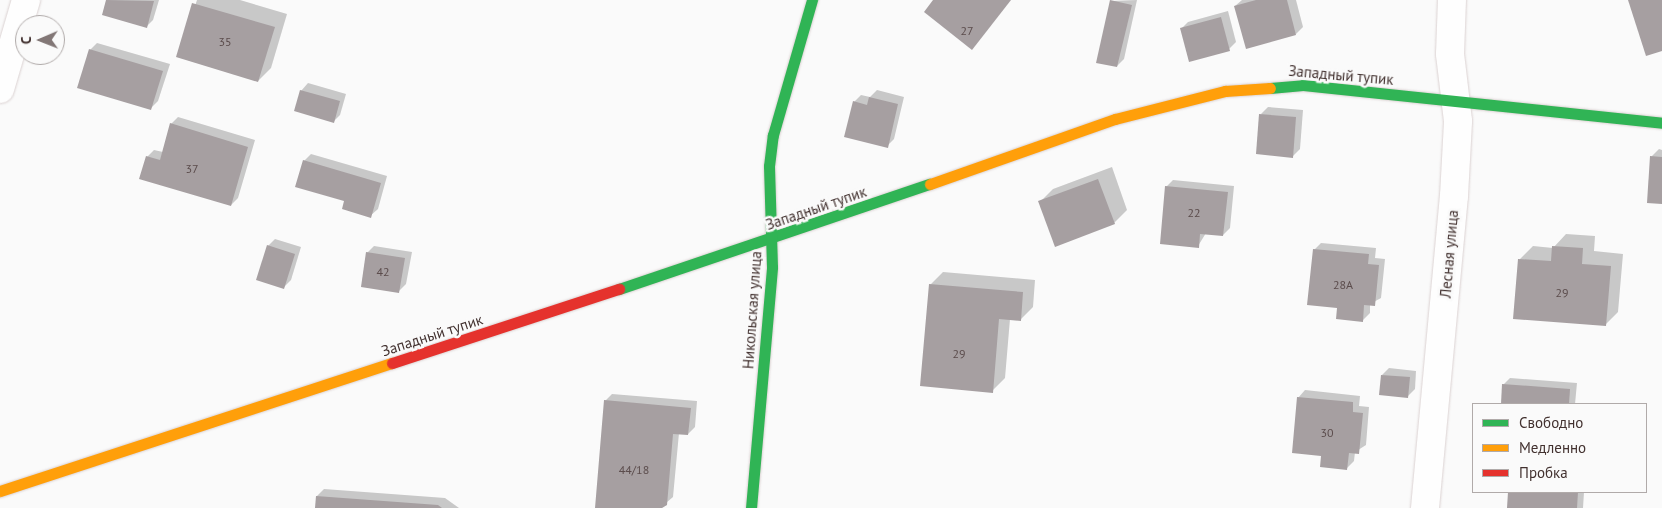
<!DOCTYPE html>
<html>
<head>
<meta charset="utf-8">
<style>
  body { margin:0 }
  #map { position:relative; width:1662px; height:508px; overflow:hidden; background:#fafafa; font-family:"PT Sans",sans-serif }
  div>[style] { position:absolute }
  .shadow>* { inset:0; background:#0003 }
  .building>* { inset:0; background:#a69fa1 }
  .roads { filter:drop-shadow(0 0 1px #dbd2d2) drop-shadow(0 0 1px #dbd2d2) }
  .street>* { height:28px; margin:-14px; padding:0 14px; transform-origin:14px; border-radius:14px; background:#fefefe }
  .fast>* { height:11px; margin:-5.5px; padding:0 5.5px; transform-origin:5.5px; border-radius:5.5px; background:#30b455 }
  .slow>* { height:11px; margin:-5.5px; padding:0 5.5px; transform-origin:5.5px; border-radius:5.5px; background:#ff9f0a }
  .jam>* { height:11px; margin:-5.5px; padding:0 5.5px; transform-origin:5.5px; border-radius:5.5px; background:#e5322d }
  span { translate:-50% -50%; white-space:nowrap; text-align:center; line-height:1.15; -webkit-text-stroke:5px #fafafa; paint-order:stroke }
  .number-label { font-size:12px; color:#5b4c4c }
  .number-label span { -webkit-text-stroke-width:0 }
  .street-label { font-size:15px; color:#42312f }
  .legend { position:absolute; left:1472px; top:403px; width:175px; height:90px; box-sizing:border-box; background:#fafafa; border:1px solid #b0aaa9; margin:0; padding:6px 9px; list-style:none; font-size:15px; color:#42312f }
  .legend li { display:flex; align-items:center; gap:10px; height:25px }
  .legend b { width:25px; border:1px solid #b0aaa9 }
  .north { position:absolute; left:15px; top:15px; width:50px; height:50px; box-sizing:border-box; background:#fafafa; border:1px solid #b0aaa9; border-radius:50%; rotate:269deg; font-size:14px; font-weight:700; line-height:20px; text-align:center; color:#42312f }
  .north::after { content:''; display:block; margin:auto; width:18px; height:22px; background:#827776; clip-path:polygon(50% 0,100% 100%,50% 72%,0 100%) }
</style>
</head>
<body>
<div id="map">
  <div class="shadow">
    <i style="clip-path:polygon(107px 0,159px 0,153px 20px,146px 27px,103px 14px)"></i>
    <i style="clip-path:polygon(197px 0,240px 0,287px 14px,271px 68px,258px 81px,178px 57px)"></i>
    <i style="clip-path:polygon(1137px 0,1124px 59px,1117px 66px,1111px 1px)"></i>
    <i style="clip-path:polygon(1242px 0,1296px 0,1303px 27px,1296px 34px,1235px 6px)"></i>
    <i style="clip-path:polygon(1228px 11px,1236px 42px,1229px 49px,1181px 29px,1188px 22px)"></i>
    <i style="clip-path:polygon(97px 43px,170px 64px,158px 101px,151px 108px,90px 50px)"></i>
    <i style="clip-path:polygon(308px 83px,346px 94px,340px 115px,333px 122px,301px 91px)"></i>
    <i style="clip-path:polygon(877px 90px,904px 97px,894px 139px,887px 146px,854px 102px,861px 95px,870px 97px)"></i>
    <i style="clip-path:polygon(1268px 107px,1303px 110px,1300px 149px,1293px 156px,1261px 114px)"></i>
    <i style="clip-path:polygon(178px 117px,255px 140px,238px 198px,231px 205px,147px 157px,154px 150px,163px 152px,171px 124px)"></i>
    <i style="clip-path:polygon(1659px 149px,1662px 150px,1662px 203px,1652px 156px)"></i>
    <i style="clip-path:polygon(311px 154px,387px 176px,378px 209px,370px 216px,304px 161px)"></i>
    <i style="clip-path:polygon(1112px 167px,1127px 210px,1114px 223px,1040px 202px,1053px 189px)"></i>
    <i style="clip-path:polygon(1173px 180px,1234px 186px,1230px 228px,1223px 235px,1206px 233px,1198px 246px,1166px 187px)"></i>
    <i style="clip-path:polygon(1566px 234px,1595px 236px,1594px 251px,1623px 254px,1618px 312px,1605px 325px,1515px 318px,1520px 259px,1533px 246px,1553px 248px)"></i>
    <i style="clip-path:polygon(275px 239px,301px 247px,291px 280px,284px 287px,268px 246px)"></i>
    <i style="clip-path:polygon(1321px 243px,1376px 248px,1375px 258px,1385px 259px,1381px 298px,1370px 304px,1370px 313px,1363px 320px,1339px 307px,1314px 250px)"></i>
    <i style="clip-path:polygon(374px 246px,412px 252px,406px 284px,399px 291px,367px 253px)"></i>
    <i style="clip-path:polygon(943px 272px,1035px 280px,1033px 307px,1020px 320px,1010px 319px,1005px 378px,992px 391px,930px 285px)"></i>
    <i style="clip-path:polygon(1389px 368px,1416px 371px,1415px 389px,1408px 396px,1382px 375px)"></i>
    <i style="clip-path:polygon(1510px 378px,1577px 383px,1575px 404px,1502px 404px,1503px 385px)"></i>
    <i style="clip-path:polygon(1305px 390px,1360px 396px,1359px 406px,1369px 407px,1366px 445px,1355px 452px,1354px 461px,1347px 468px,1323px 454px,1298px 398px)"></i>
    <i style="clip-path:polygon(612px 394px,697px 401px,695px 427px,688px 434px,679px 433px,673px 497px,660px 508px,596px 508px,605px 401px)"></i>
    <i style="clip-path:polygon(324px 489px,445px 498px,459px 508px,316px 508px,317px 496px)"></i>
    <i style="clip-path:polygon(1509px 492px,1584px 492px,1583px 508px,1508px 508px)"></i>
  </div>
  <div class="building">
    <i style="clip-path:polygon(106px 0,154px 1px,147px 28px,102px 15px)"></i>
    <i style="clip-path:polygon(933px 0,1011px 0,972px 50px,924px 12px)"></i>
    <i style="clip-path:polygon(1110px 0,1132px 5px,1117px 67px,1096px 63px)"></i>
    <i style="clip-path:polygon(1256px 0,1287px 0,1296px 35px,1246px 49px,1234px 6px)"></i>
    <i style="clip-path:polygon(1628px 0,1662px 0,1662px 51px,1646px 56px)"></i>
    <i style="clip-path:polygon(192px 3px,275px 27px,258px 82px,176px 57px)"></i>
    <i style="clip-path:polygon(1221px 17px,1230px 51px,1189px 62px,1180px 28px)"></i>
    <i style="clip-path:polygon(89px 49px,163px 71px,151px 110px,77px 88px)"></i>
    <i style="clip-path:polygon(300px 90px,340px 101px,334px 123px,294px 111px)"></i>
    <i style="clip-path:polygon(869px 97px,898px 104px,888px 148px,844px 137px,853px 101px,867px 105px)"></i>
    <i style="clip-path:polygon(1259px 114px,1296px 117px,1293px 158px,1256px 154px)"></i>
    <i style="clip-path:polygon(170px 123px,248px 147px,231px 206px,139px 179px,146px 156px,160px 160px)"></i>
    <i style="clip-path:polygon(1650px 156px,1662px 157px,1662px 204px,1647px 203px)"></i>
    <i style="clip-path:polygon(303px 160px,381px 183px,371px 218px,342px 209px,344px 201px,295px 187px)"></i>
    <i style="clip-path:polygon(1098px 179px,1115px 224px,1055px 247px,1038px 201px)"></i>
    <i style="clip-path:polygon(1165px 186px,1228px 192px,1223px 236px,1200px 234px,1199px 248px,1160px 244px)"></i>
    <i style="clip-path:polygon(267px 245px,295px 254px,284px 289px,256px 280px)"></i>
    <i style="clip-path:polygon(1552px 246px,1583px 248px,1582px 264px,1611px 266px,1606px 326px,1513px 319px,1518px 259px,1551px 261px)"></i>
    <i style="clip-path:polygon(1313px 249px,1369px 254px,1368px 264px,1379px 265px,1375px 306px,1364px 305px,1363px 322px,1336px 319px,1337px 308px,1307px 305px)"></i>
    <i style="clip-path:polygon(366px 252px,405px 258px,399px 293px,361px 287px)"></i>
    <i style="clip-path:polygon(929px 284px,1023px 292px,1021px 321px,999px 319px,993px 393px,920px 386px)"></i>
    <i style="clip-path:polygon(1381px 375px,1410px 377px,1408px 398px,1379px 395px)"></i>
    <i style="clip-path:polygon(1502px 384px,1570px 389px,1569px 404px,1501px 404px)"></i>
    <i style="clip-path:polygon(1297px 397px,1353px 402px,1353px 412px,1363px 413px,1359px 454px,1349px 453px,1347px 470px,1320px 467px,1321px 456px,1292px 453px)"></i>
    <i style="clip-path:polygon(604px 400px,691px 408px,688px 435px,673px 434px,667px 505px,662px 508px,595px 508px)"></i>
    <i style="clip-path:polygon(1508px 492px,1578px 492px,1577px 508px,1507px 508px)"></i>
    <i style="clip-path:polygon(316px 496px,438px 505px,442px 508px,315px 508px)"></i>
  </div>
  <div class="roads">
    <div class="street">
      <i style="left:0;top:89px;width:93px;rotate:-73.7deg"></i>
      <i style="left:1425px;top:508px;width:313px;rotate:-84.7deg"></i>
      <i style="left:1454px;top:196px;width:75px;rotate:-86.9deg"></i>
      <i style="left:1458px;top:121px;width:67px;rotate:-96.8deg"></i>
      <i style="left:1450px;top:54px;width:54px;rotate:-87.9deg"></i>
    </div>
    <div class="fast">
      <i style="left:1270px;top:88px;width:33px;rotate:-5deg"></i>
      <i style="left:1303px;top:85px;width:361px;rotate:6deg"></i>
      <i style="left:619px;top:289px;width:328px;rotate:-18.7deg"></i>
      <i style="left:751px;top:508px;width:242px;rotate:-85deg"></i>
      <i style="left:772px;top:267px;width:101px;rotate:-91.7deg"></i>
      <i style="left:769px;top:166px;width:31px;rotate:-83deg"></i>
      <i style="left:773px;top:135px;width:141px;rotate:-73.9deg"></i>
    </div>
    <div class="slow">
      <i style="left:930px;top:184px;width:196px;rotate:-19.4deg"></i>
      <i style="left:1115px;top:119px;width:114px;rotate:-14.3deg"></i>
      <i style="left:1225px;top:91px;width:45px;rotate:-3.8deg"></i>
      <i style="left:0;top:491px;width:412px;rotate:-18.1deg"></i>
    </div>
    <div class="jam">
      <i style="left:392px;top:363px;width:239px;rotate:-18.1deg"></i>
    </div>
  </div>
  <div class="number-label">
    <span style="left:967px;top:31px">27</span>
    <span style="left:225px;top:42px">35</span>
    <span style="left:192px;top:169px">37</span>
    <span style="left:1194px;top:213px">22</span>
    <span style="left:383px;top:272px">42</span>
    <span style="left:1343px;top:285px">28А</span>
    <span style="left:1562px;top:293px">29</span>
    <span style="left:959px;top:354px">29</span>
    <span style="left:1327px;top:433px">30</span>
    <span style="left:634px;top:470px">44/18</span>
  </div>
  <div class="street-label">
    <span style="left:1341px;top:75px;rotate:5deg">Западный тупик</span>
    <span style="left:816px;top:208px;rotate:-19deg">Западный тупик</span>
    <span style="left:1449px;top:254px;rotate:-85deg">Лесная улица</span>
    <span style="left:752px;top:310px;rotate:-86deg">Никольская улица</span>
    <span style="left:432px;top:335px;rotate:-18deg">Западный тупик</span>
  </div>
  <ul class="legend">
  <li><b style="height:6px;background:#30b455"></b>Свободно</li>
  <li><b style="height:6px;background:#ff9f0a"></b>Медленно</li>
  <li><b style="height:6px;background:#e5322d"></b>Пробка</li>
  </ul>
  <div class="north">С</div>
</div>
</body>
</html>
